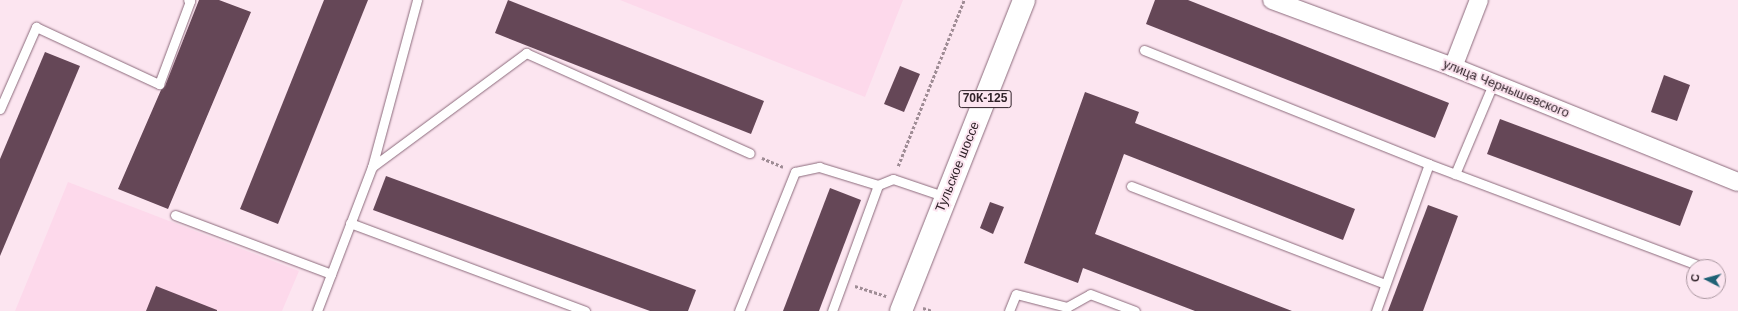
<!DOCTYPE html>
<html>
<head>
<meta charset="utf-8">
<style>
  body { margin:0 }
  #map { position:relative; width:1738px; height:311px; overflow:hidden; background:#fce5f0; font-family:Arial,sans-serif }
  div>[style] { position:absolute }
  .built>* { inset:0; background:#fdd9eb }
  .building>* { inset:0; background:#654757 }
  .path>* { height:2.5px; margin-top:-1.25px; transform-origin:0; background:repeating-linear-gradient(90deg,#9f8c95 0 3px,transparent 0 5px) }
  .roads { filter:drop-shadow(0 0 1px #8b6a7b) drop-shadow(0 0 1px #8b6a7b) }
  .service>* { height:9px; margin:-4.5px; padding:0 4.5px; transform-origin:4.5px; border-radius:4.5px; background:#fff }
  .minor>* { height:18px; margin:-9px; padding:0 9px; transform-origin:9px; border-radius:9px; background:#fff }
  .primary>* { height:22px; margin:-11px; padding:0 11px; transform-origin:11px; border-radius:11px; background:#fff }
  span { translate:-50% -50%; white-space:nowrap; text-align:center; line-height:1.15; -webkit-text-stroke:4px #fce5f0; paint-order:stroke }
  .shield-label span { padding:1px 3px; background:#fce5f0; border:1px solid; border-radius:3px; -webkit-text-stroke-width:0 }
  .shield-label { font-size:12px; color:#302229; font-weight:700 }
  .street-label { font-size:13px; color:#302229 }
  .north { position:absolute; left:1686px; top:259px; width:40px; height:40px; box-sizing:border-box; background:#fce5f0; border:1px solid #aa97a0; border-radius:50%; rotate:276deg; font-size:11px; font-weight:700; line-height:16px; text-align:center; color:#302229 }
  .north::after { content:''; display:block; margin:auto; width:14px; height:18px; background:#1f6175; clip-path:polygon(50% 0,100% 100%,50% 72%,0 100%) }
</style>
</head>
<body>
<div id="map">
  <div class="built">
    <i style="clip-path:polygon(620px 0,903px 0,865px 97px)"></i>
    <i style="clip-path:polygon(68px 182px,299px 271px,282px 311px,15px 311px)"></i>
  </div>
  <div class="building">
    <i style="clip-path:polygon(199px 0,219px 0,251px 12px,168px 209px,118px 189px,161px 90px,165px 86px)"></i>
    <i style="clip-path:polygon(324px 0,368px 0,278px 224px,240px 209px)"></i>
    <i style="clip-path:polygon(508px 0,764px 101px,751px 134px,495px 33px)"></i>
    <i style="clip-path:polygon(1155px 0,1188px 0,1449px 103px,1435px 138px,1146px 24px)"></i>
    <i style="clip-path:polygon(45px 52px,80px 66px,0 256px,0 159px)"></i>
    <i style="clip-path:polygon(900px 66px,920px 74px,904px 112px,884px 104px)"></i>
    <i style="clip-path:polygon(1664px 75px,1690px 85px,1677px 121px,1651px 112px)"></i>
    <i style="clip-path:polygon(1085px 92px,1139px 112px,1135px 123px,1355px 209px,1343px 240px,1124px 154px,1095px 234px,1292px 311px,1195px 311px,1083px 268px,1078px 283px,1024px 263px)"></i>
    <i style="clip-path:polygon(1500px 119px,1693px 191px,1680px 226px,1487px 154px)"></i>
    <i style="clip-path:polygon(386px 176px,696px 290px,688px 311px,650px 311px,373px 210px)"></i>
    <i style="clip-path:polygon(830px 188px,861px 200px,819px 311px,783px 311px)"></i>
    <i style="clip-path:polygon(990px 202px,1004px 207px,993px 234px,980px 228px)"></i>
    <i style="clip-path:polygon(1428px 205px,1458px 216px,1423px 311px,1388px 311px)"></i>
    <i style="clip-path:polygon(156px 286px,217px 310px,217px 311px,146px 311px)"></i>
  </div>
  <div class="path">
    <i style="left:762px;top:158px;width:23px;rotate:23deg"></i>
    <i style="left:898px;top:166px;width:179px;rotate:-68.3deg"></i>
    <i style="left:855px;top:286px;width:33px;rotate:18deg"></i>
    <i style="left:923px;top:308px;width:9px;rotate:18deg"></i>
  </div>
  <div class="roads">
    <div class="service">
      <i style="left:1144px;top:50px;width:307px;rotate:21.8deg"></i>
      <i style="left:1429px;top:164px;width:293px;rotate:20.6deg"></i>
      <i style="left:0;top:109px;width:90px;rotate:-66.3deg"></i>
      <i style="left:36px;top:27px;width:136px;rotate:24.9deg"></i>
      <i style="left:159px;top:84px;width:89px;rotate:-69.5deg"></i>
      <i style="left:190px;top:1px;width:2px;rotate:-153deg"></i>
      <i style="left:372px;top:167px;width:173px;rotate:-74.9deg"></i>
      <i style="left:1455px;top:174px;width:98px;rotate:-67.1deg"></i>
      <i style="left:1131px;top:186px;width:272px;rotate:21.1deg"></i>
      <i style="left:175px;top:215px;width:167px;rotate:20.7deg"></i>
      <i style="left:350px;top:223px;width:251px;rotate:20.5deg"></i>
      <i style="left:317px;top:311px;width:154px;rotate:-69.1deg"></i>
      <i style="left:372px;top:167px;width:192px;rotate:-36.5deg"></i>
      <i style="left:526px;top:53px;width:245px;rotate:24.1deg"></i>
      <i style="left:739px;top:311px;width:150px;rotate:-68.1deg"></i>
      <i style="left:795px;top:172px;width:25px;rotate:-12deg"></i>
      <i style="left:819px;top:167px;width:62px;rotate:17deg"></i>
      <i style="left:878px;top:185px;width:16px;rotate:-22deg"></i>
      <i style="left:893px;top:179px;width:56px;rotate:18.8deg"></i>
      <i style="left:832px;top:311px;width:134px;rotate:-69.9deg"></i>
      <i style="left:1009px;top:311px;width:18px;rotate:-68deg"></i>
      <i style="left:1016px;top:294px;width:53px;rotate:14.3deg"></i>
      <i style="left:1067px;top:307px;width:26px;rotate:-29deg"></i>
      <i style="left:1090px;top:294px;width:48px;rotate:20.7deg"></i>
      <i style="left:1376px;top:311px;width:156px;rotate:-70.2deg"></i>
    </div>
    <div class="minor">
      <i style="left:1272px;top:0;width:193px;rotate:20.3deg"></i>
      <i style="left:1453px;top:67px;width:307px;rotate:22deg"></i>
      <i style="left:1453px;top:67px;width:72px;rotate:-68.8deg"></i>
    </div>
    <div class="primary">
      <i style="left:901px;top:311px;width:334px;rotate:-68.4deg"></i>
    </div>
  </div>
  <div class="shield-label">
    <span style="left:985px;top:99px">70К-125</span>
  </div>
  <div class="street-label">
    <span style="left:1506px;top:89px;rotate:22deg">улица Чернышевского</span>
    <span style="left:958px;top:167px;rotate:-68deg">Тульское шоссе</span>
  </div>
  <div class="north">С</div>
</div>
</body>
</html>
